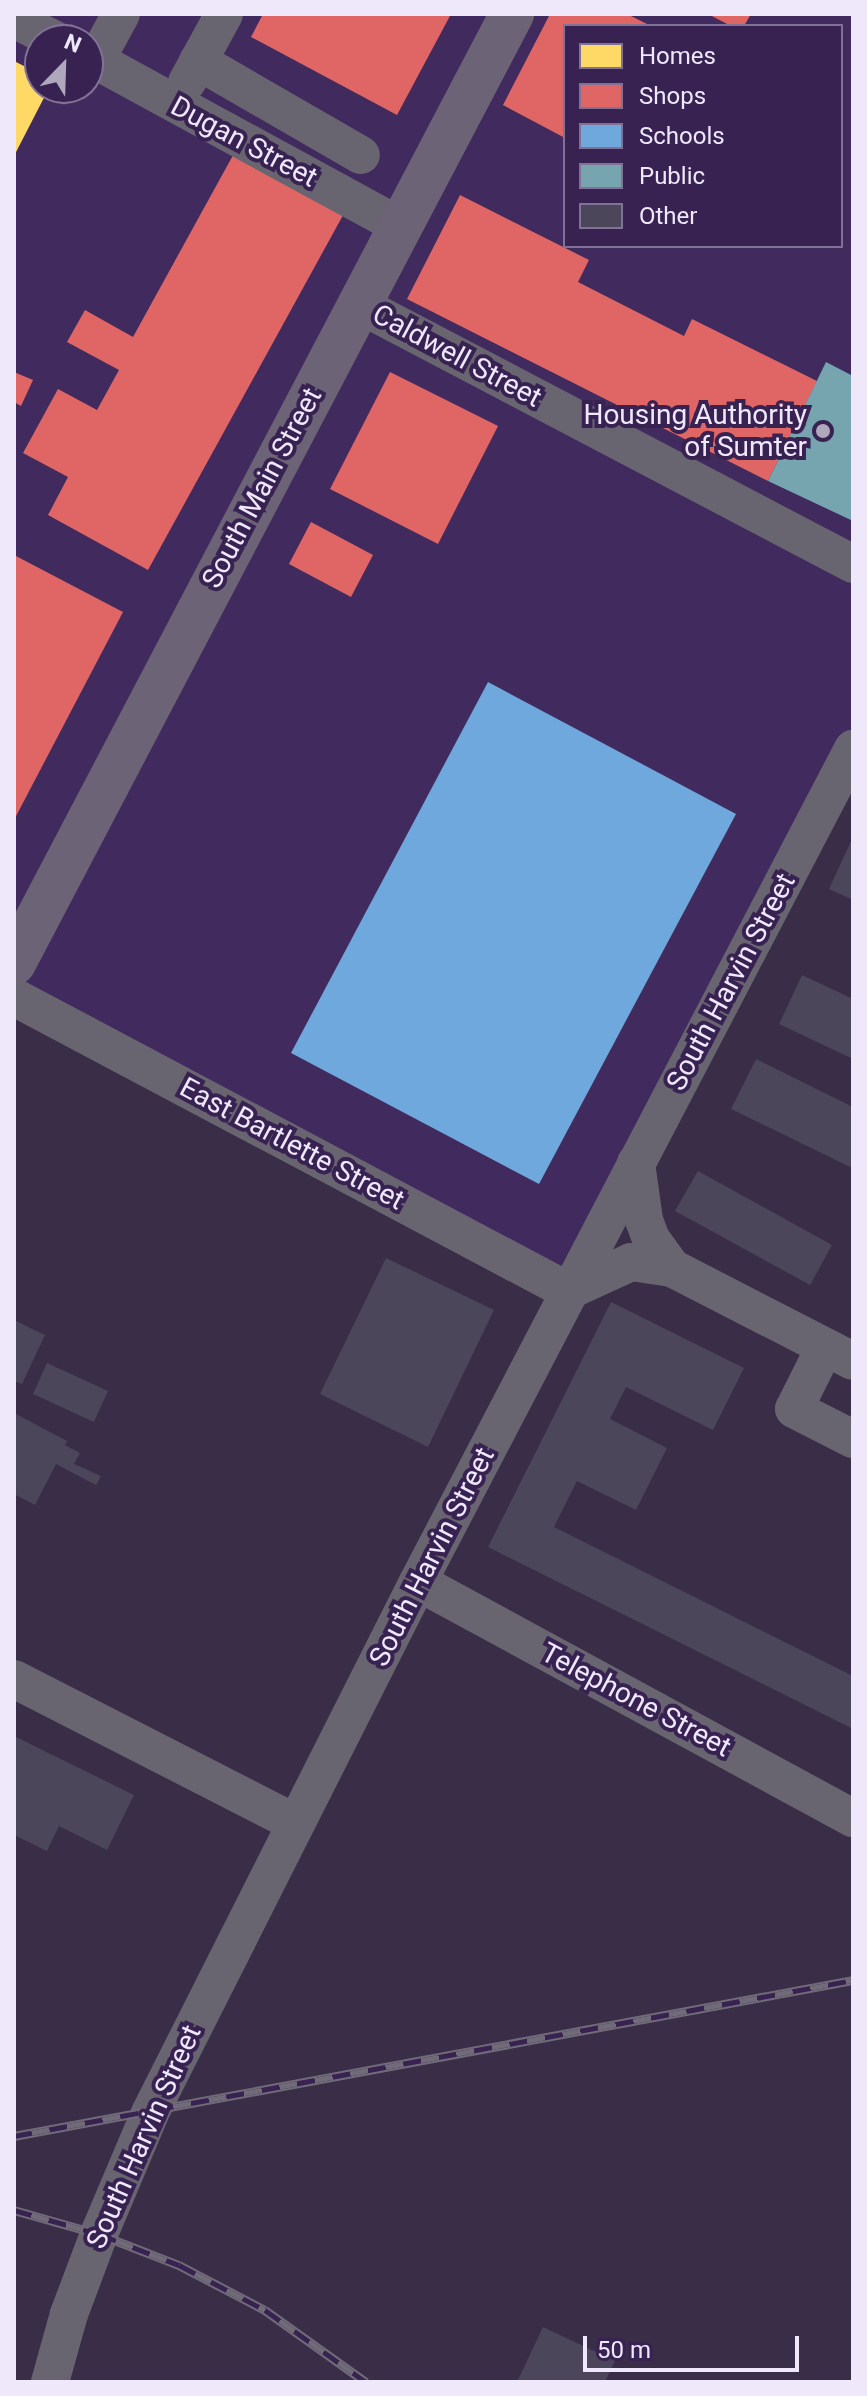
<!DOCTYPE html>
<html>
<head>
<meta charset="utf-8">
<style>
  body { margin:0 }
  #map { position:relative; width:867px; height:2396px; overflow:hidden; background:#392d47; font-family:Roboto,sans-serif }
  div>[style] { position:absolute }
  .built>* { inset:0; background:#412a5d }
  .homes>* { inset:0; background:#ffd966 }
  .shops>* { inset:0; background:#e06666 }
  .schools>* { inset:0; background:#6fa8dc }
  .public>* { inset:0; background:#76a5af }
  .building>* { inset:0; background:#4c465b }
  .minor>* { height:38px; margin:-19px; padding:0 19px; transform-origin:19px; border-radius:19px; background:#696570 }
  .major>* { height:44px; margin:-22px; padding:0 22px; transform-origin:22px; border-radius:22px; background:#6c6476 }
  .rail>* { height:9px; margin-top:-4.5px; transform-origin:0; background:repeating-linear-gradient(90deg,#382252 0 18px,#706a79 0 36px); box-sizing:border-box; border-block:2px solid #706a79 }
  .dots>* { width:22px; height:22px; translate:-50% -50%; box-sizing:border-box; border:4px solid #382252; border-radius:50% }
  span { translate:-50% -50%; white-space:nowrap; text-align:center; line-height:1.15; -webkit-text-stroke:8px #382252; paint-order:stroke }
  .street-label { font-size:28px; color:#efe8fb }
  .poi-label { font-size:28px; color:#efe8fb }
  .right { translate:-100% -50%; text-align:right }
  .frame { position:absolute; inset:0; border:16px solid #efe8fb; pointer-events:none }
  .legend { position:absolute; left:563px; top:24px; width:280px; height:224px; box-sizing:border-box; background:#382252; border:2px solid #817196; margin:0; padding:10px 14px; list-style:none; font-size:24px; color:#efe8fb }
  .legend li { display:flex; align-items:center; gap:16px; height:40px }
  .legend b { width:40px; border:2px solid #817196 }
  .north { position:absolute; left:24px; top:24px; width:80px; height:80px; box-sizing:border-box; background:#382252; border:2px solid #817196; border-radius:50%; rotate:23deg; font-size:22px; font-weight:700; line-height:32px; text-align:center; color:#efe8fb }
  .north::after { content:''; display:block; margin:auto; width:28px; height:36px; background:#afa7bc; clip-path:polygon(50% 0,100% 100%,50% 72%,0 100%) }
  .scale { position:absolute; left:583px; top:2336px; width:216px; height:36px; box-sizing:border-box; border:4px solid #efe8fb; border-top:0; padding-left:10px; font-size:24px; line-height:28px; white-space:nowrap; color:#efe8fb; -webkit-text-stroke:6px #382252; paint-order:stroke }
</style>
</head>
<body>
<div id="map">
  <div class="built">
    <i style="clip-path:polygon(evenodd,14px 14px,853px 14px,853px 723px,561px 1267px,14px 983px,14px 14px,565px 26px,841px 26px,841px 246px,565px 246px,565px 26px,14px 14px,40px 40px,88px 40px,88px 88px,40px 88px,40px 40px)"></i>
  </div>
  <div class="homes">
    <i style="clip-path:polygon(14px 61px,40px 74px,40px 88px,49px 88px,14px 156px)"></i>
  </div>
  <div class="shops">
    <i style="clip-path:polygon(263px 14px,451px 14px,397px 115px,251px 37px)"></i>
    <i style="clip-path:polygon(550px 14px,627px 14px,651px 26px,565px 26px,565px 138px,503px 105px)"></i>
    <i style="clip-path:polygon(708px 14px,751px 14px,744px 26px,731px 26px)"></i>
    <i style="clip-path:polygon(237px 148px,347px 208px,148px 570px,48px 515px,68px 477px,23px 453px,58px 389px,97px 410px,119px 370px,67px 342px,85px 310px,133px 337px)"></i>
    <i style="clip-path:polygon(460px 195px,589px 260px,578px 282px,684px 336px,692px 319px,817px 381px,768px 481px,407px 299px)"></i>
    <i style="clip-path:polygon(14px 372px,33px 380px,21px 406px,14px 402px)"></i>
    <i style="clip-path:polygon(390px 372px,498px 426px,438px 544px,330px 489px)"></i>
    <i style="clip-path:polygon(311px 522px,373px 555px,351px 597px,289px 564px)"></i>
    <i style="clip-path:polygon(14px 555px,123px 612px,14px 820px)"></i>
  </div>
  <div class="schools">
    <i style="clip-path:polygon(488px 682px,736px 814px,539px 1184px,291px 1053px)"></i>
  </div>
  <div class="public">
    <i style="clip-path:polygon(826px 362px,853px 376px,853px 521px,768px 481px)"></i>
  </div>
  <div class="building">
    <i style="clip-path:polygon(853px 837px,853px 900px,829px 889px)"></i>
    <i style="clip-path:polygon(802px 975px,853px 999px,853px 1059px,779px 1024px)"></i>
    <i style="clip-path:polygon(756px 1059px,853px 1107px,852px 1168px,731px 1109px)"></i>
    <i style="clip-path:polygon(698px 1171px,832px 1245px,810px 1285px,675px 1211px)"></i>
    <i style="clip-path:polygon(386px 1258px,494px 1310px,428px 1447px,320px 1394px)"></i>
    <i style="clip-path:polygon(611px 1302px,744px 1368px,713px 1430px,626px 1387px,610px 1419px,667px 1448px,636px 1510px,577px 1481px,554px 1527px,853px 1676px,853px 1729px,488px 1547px)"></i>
    <i style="clip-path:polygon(14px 1320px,45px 1335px,22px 1384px,14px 1381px)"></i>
    <i style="clip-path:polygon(47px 1363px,108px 1391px,94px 1422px,33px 1394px)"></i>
    <i style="clip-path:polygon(14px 1413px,67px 1441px,65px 1445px,80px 1453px,74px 1464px,101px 1476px,96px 1485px,56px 1464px,35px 1505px,14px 1494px)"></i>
    <i style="clip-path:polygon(14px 1736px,134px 1795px,107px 1850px,59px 1826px,47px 1851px,14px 1835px)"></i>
    <i style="clip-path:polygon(543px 2327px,615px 2361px,605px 2382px,517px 2382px)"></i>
  </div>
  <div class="minor">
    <i style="left:14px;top:19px;width:46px;rotate:27.1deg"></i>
    <i style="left:88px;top:56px;width:355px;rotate:28.6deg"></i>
    <i style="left:96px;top:60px;width:52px;rotate:-61.5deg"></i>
    <i style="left:198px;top:61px;width:188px;rotate:30deg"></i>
    <i style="left:187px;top:82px;width:77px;rotate:-61.4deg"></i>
    <i style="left:358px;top:304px;width:559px;rotate:27.71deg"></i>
    <i style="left:14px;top:997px;width:627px;rotate:27.95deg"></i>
    <i style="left:568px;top:1291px;width:69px;rotate:-24.7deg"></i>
    <i style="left:631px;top:1262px;width:41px;rotate:8.3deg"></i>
    <i style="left:672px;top:1268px;width:203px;rotate:27.2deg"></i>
    <i style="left:636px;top:1163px;width:58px;rotate:82deg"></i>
    <i style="left:644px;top:1220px;width:20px;rotate:70deg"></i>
    <i style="left:651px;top:1239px;width:36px;rotate:54deg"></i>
    <i style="left:825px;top:1347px;width:69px;rotate:116.6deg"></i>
    <i style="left:794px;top:1409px;width:66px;rotate:27deg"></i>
    <i style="left:418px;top:1582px;width:495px;rotate:28.5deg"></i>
    <i style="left:14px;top:1679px;width:316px;rotate:27.1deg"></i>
    <i style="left:50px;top:2382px;width:71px;rotate:-74.4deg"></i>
    <i style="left:69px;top:2314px;width:85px;rotate:-69.4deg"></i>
    <i style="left:99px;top:2234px;width:131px;rotate:-67.1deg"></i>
    <i style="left:150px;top:2113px;width:595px;rotate:-63.22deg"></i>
    <i style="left:418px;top:1582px;width:940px;rotate:-62.43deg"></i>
  </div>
  <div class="major">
    <i style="left:14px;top:963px;width:1072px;rotate:-62.31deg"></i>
  </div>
  <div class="rail">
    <i style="left:14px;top:2136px;width:853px;rotate:-10.53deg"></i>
    <i style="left:14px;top:2210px;width:88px;rotate:15.8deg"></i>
    <i style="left:99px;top:2234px;width:86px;rotate:21.2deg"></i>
    <i style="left:179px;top:2265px;width:97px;rotate:27.6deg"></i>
    <i style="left:265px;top:2310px;width:124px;rotate:35.5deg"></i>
  </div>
  <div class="dots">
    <i style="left:823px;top:431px;background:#afa7bc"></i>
  </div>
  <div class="street-label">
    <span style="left:244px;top:142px;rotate:28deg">Dugan Street</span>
    <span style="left:457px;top:356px;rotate:28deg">Caldwell Street</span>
    <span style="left:262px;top:488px;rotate:-62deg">South Main Street</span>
    <span style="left:731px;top:982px;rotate:-62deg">South Harvin Street</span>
    <span style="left:292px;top:1144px;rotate:28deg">East Bartlette Street</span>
    <span style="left:432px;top:1557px;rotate:-63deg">South Harvin Street</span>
    <span style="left:636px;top:1700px;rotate:28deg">Telephone Street</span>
    <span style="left:144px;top:2137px;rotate:-66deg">South Harvin Street</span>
  </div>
  <div class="poi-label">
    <span class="right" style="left:807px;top:431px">Housing Authority<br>of Sumter</span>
  </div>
  <div class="frame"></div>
  <ul class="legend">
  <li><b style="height:22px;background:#ffd966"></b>Homes</li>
  <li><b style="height:22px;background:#e06666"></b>Shops</li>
  <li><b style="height:22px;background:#6fa8dc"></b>Schools</li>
  <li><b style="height:22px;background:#76a5af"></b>Public</li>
  <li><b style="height:22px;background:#4c465b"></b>Other</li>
  </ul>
  <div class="north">N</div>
  <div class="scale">50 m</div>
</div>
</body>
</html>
